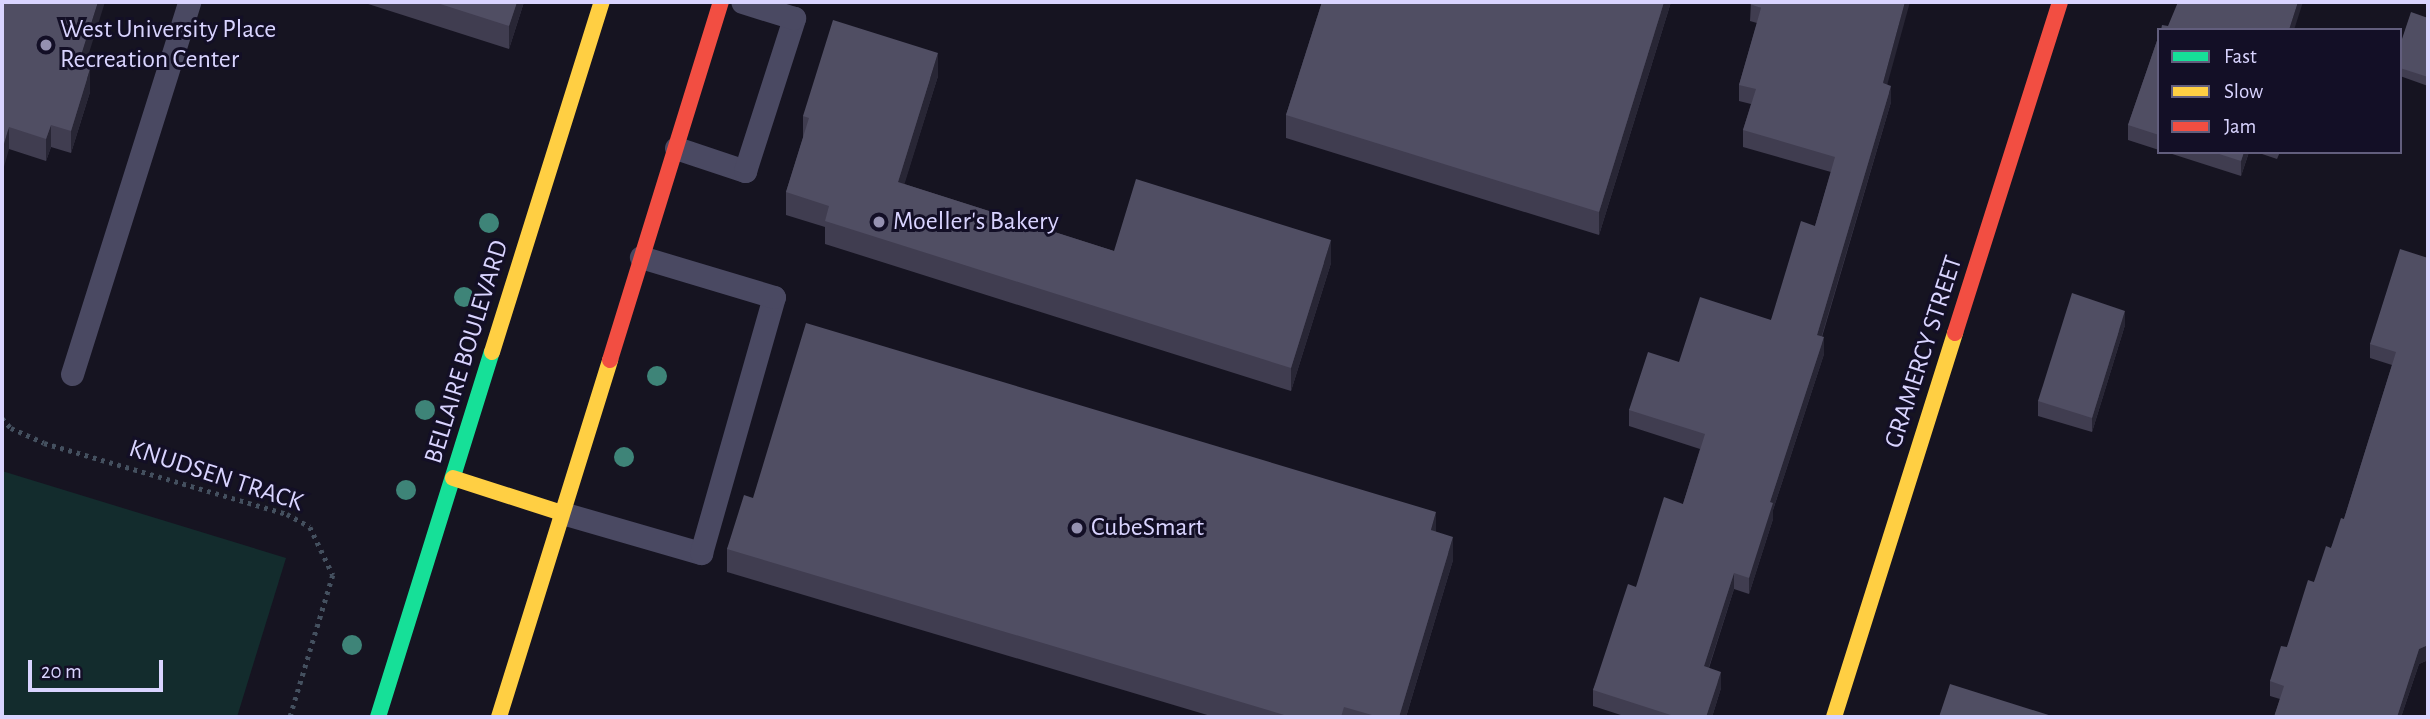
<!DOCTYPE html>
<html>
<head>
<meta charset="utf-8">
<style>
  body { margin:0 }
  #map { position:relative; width:2430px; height:719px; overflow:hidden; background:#161421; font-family:"Alegreya Sans",sans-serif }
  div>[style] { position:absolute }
  .green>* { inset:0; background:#132c2d }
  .path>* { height:4.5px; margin-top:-2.25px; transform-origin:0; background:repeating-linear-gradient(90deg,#44505f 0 3.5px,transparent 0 8.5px) }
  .lane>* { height:23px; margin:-11.5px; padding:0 11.5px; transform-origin:11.5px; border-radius:11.5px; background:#4a4962 }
  .fast>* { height:16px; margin:-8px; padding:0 8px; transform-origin:8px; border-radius:8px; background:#16e098 }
  .slow>* { height:16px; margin:-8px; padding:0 8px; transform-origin:8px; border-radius:8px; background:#ffcf43 }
  .jam>* { height:16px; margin:-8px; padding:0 8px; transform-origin:8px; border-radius:8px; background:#f24e42 }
  .trees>* { width:20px; height:20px; margin:-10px; border-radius:50%; background:#3e8478 }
  .wall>* { inset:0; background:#403d50 }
  .shaded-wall>* { inset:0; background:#282635 }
  .building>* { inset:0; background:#504e63 }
  .dots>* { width:19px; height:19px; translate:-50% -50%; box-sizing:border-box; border:4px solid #130f26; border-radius:50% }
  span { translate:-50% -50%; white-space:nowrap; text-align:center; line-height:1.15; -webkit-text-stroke:6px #130f26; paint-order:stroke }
  .poi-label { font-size:26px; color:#d9d4ff }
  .left { translate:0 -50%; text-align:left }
  .street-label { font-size:26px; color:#d9d4ff }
  .frame { position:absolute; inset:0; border:4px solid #d9d4ff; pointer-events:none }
  .legend { position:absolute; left:2157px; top:28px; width:245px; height:126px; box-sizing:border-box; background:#130f26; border:2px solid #625e7d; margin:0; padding:9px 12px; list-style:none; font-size:21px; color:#d9d4ff }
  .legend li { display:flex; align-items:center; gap:14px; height:35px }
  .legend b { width:35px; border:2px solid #625e7d }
  .scale { position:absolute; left:28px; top:660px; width:135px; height:32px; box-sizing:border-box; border:4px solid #d9d4ff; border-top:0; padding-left:9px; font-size:21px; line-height:24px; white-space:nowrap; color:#d9d4ff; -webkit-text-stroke:5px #130f26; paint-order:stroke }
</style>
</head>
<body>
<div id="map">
  <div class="green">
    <i style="clip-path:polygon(2px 471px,286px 558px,237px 717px,2px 717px)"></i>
  </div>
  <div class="path">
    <i style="left:2px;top:418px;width:13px;rotate:48deg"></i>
    <i style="left:11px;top:428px;width:36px;rotate:24deg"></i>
    <i style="left:44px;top:443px;width:253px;rotate:16.3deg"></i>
    <i style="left:287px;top:514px;width:26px;rotate:29deg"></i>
    <i style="left:310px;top:527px;width:53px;rotate:64.4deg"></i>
    <i style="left:333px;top:575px;width:148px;rotate:106.8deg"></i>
  </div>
  <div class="lane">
    <i style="left:676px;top:148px;width:73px;rotate:18.4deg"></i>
    <i style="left:745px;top:171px;width:161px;rotate:-72.2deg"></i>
    <i style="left:794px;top:18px;width:54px;rotate:-162.9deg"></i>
    <i style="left:72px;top:374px;width:390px;rotate:-72.5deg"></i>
    <i style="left:562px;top:513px;width:145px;rotate:16.1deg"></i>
    <i style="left:701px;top:553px;width:266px;rotate:-74.1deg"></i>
    <i style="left:774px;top:297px;width:139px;rotate:-163.3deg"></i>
  </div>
  <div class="fast">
    <i style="left:378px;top:717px;width:382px;rotate:-72.7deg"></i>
  </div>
  <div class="slow">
    <i style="left:492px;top:352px;width:367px;rotate:-72.6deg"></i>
    <i style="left:453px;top:478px;width:114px;rotate:17.8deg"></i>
    <i style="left:499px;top:717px;width:374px;rotate:-72.7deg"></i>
    <i style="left:1834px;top:717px;width:403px;rotate:-72.5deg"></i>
  </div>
  <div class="jam">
    <i style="left:1955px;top:333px;width:347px;rotate:-72.4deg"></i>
    <i style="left:610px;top:360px;width:375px;rotate:-72.8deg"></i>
  </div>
  <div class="trees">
    <i style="left:489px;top:223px"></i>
    <i style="left:464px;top:297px"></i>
    <i style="left:657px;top:376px"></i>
    <i style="left:425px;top:410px"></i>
    <i style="left:624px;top:457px"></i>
    <i style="left:406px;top:490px"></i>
    <i style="left:352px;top:645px"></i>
  </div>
  <div class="wall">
    <i style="clip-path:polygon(2px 2px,84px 67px,90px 92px,71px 153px,51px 147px,46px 161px,9px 149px)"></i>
    <i style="clip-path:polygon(362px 2px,524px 2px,509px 49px)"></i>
    <i style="clip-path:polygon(1322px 2px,1671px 2px,1599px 235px,1286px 138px,1286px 115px)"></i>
    <i style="clip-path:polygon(1751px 2px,1887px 84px,1891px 102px,1822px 337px,1824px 354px,1773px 510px,1773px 519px,1749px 594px,1734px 589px,1709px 668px,1721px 688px,1712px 717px,1627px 717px,1593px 706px,1593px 690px,1636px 587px,1683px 504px,1700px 449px,1629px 426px,1629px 410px,1679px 362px,1771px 320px,1815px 226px,1831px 172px,1743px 147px,1743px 130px,1751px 104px,1739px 101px,1739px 85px,1757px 23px,1750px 21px)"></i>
    <i style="clip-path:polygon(2428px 18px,2428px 86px,2400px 76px,2400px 45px)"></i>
    <i style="clip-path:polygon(2159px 35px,2159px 150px,2128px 140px,2128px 125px)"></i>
    <i style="clip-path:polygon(938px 76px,904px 184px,1114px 251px,1331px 263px,1291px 391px,825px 244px,825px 227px,786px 215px,786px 192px,803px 138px,803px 116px)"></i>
    <i style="clip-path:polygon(2166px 152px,2249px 152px,2241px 176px)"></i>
    <i style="clip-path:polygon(2256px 152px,2280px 152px,2277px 159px)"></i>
    <i style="clip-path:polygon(2428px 258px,2428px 660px,2419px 664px,2401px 717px,2274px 717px,2280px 699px,2270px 696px,2270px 681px,2287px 647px,2314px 582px,2331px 548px,2344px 519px,2392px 365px,2370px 358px,2370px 344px)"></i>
    <i style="clip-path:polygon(2125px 325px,2092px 432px,2038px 416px,2038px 401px)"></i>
    <i style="clip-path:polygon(753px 498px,1436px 532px,1453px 560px,1406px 717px,1214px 717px,727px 572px,727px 549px)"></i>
  </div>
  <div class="shaded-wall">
    <i style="clip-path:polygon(98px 2px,105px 2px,78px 88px,78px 65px)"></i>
    <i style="clip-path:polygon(517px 2px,524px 2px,509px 49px,509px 26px)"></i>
    <i style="clip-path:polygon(1664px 2px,1671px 2px,1599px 235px,1599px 212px)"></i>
    <i style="clip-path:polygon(1905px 2px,1910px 2px,1883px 100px,1883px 83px)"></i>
    <i style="clip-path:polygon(2298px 2px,2303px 2px,2294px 30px,2289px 30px)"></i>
    <i style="clip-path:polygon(938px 53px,938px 76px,898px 205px,898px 182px)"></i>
    <i style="clip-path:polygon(90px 69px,90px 92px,71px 153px,71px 131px)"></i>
    <i style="clip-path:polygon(1891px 86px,1891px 102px,1817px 352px,1817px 335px)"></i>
    <i style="clip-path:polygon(51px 125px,51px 147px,46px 161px,46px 139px)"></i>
    <i style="clip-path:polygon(9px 127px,9px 149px,2px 174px,2px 151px)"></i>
    <i style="clip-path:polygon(2244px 152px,2249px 152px,2241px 176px,2241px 161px)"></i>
    <i style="clip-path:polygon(1331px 240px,1331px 263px,1291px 391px,1291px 368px)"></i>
    <i style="clip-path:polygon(2125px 311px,2125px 325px,2092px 432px,2092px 418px)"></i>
    <i style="clip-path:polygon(1824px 337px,1824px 354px,1773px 510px,1773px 519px,1749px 594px,1749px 578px,1770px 502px)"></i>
    <i style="clip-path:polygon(1436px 512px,1436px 535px,1431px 530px)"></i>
    <i style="clip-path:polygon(1453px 537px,1453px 560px,1406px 717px,1399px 717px)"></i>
    <i style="clip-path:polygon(1734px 573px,1734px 589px,1704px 682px,1704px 666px)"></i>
    <i style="clip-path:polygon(2428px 645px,2428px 660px,2419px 664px,2401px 717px,2397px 717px,2419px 649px)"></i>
    <i style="clip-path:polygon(1721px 672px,1721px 688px,1712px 717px,1706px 717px)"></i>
  </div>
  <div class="building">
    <i style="clip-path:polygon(2px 2px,98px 2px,78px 65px,90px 69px,71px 131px,51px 125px,46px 139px,9px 127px,2px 151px)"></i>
    <i style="clip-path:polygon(434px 2px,517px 2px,509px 26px)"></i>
    <i style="clip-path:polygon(1322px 2px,1664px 2px,1599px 212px,1286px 115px)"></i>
    <i style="clip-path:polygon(1751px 2px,1905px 2px,1883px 83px,1891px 86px,1817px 335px,1824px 337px,1770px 502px,1773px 503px,1749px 578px,1734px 573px,1704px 666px,1721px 672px,1706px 717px,1677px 717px,1593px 690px,1628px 584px,1636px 587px,1664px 497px,1683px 504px,1705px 434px,1629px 410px,1648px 352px,1679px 362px,1700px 297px,1771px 320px,1801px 221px,1815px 226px,1835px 157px,1743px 130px,1756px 89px,1739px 85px,1761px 8px,1750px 4px)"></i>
    <i style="clip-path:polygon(2178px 2px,2298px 2px,2289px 30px,2161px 30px,2162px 25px,2168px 26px)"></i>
    <i style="clip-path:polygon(2411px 12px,2428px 18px,2428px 77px,2400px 68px,2400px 45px)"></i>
    <i style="clip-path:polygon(833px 20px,938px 53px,898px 182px,1114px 251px,1136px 179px,1331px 240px,1291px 368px,825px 221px,829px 206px,786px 192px,809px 118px,803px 116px)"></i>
    <i style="clip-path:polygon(2159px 35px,2159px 135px,2128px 125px)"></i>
    <i style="clip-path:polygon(2213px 152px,2244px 152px,2241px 161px)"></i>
    <i style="clip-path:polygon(2400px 249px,2428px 258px,2428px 645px,2419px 649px,2397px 717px,2274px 717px,2284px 686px,2270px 681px,2281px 646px,2287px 647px,2308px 580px,2314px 582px,2326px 546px,2331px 548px,2341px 518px,2344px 519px,2396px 352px,2370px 344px)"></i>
    <i style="clip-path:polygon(2072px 293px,2125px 311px,2092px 418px,2038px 401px)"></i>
    <i style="clip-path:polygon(806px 323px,1436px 512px,1431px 530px,1453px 537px,1399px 717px,1379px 717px,1344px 707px,1341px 717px,1291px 717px,727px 549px,744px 495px,753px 498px)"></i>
    <i style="clip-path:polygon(1950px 684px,2055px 717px,1939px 717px)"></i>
  </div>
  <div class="dots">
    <i style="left:46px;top:45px;background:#9591b1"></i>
    <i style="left:879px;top:222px;background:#9591b1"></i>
    <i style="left:1077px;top:528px;background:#9591b1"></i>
  </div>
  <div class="poi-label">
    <span class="left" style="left:60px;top:45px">West University Place<br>Recreation Center</span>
    <span class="left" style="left:893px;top:222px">Moeller's Bakery</span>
    <span class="left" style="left:1091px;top:528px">CubeSmart</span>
  </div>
  <div class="street-label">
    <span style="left:467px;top:352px;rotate:-73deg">BELLAIRE BOULEVARD</span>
    <span style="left:1924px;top:352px;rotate:-72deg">GRAMERCY STREET</span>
    <span style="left:216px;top:476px;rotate:18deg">KNUDSEN TRACK</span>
  </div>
  <div class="frame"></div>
  <ul class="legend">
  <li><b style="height:9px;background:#16e098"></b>Fast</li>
  <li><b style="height:9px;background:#ffcf43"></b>Slow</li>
  <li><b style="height:9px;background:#f24e42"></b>Jam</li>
  </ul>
  <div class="scale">20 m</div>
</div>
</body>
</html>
